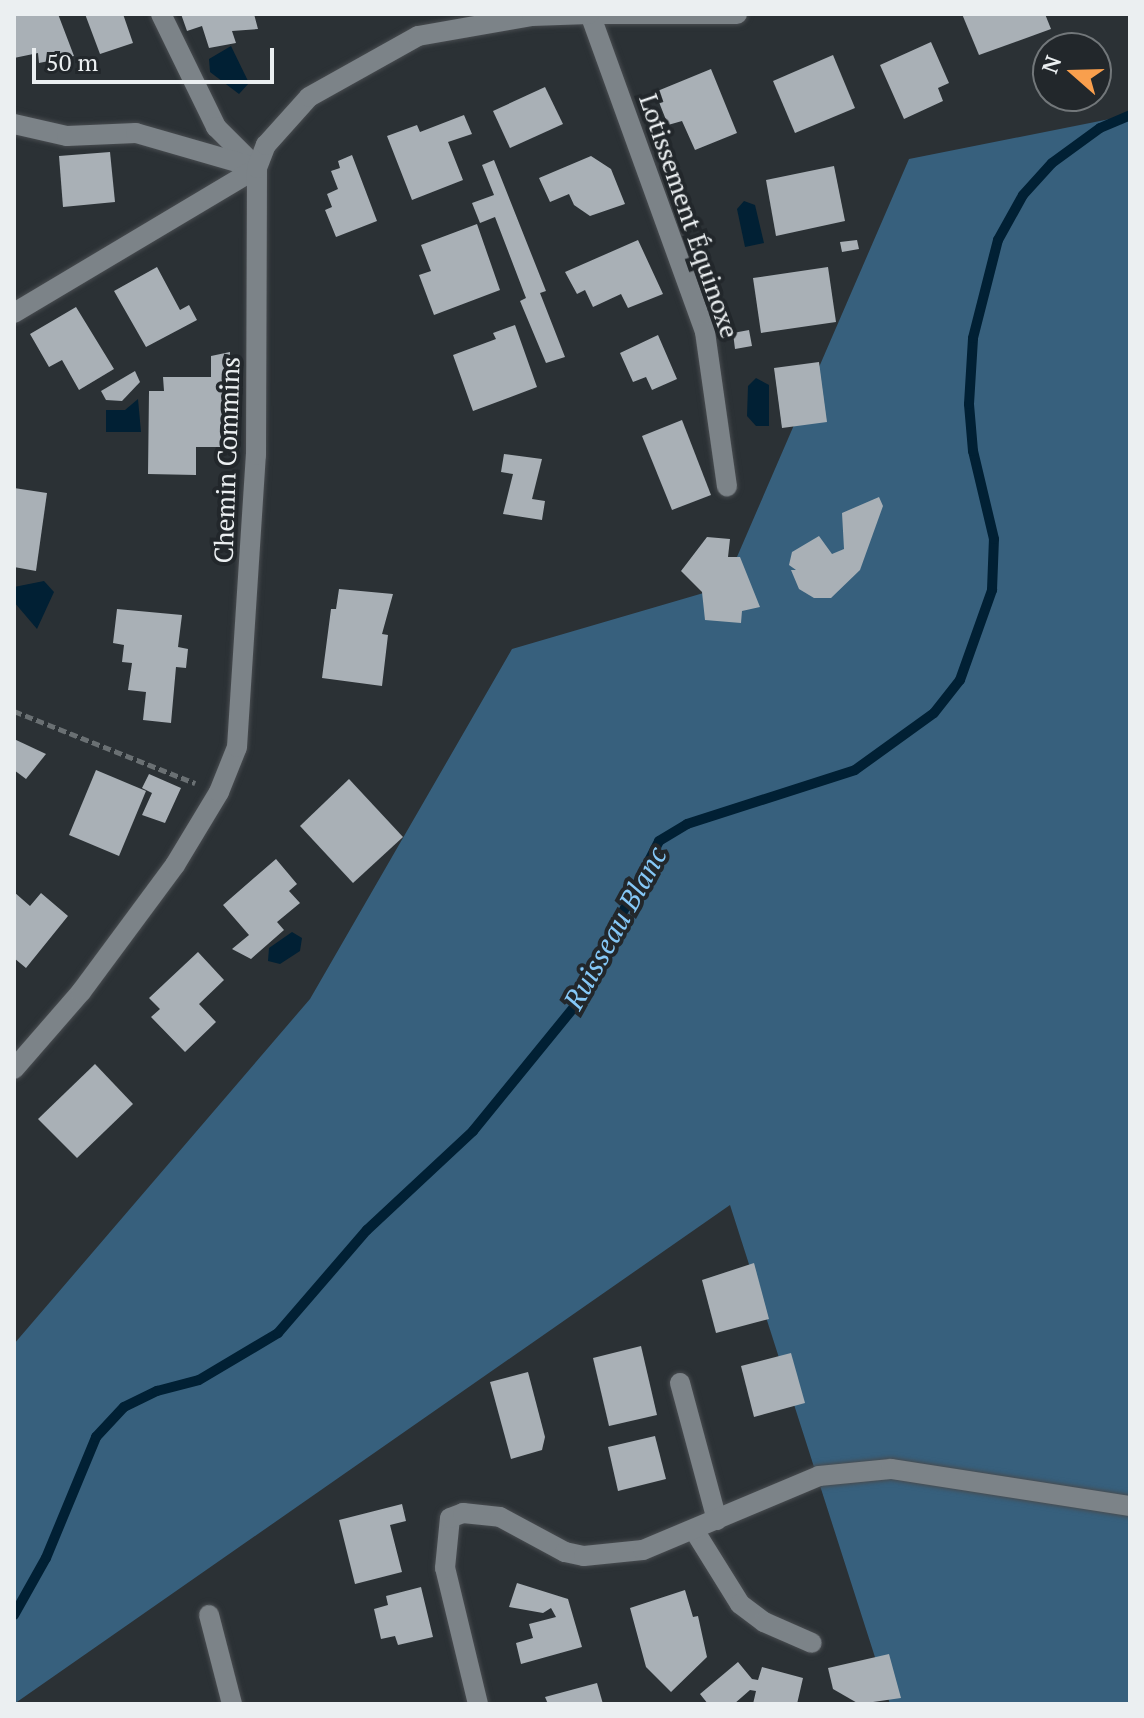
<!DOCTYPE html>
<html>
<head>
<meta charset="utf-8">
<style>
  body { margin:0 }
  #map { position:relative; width:1144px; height:1718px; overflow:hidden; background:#2b3135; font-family:"PT Serif",serif }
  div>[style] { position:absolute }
  .forest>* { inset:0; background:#37607d }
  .water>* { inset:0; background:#012034 }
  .stream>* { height:10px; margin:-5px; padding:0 5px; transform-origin:5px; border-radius:5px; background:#012034 }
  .building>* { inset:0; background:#a9b0b6 }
  .path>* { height:5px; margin-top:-2.5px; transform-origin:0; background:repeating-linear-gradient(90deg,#6a7073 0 8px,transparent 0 12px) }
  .roads { filter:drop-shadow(0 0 2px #484c50) drop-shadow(0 0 2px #484c50) }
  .minor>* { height:20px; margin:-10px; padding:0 10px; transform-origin:10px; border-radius:10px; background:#7c8388 }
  span { translate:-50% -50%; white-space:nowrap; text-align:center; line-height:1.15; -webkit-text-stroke:8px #22272b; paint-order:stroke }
  .street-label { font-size:26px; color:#ebeff1 }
  .water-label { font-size:28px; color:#85c8f7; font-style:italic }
  .frame { position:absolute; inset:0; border:16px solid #ebeff1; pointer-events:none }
  .north { position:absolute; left:1032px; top:32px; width:80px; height:80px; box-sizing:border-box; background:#22272b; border:2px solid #72777a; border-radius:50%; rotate:290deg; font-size:22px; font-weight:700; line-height:32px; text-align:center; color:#ebeff1 }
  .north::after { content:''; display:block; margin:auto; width:28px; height:36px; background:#f99f4d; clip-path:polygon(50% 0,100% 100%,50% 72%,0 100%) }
  .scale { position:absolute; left:32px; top:48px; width:242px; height:36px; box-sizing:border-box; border:4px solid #ebeff1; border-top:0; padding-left:10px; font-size:24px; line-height:28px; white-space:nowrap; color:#ebeff1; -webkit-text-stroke:6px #22272b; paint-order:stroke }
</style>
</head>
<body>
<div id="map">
  <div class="forest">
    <i style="clip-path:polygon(1130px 115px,1130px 1704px,890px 1704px,730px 1205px,14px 1704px,14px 1344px,310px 999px,512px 649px,724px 587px,909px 159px)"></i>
  </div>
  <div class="water">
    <i style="clip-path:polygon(231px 46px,249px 83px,239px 94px,210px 72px,209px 59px)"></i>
    <i style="clip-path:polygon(744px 201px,755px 205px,764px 243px,745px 247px,737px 209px)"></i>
    <i style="clip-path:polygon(756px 378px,769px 385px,769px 426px,756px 426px,747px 416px,748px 386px)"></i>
    <i style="clip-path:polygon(138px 399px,141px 432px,106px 432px,106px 410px,125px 410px)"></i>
    <i style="clip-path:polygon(44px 581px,54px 592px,37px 629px,14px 602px,14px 587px)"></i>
    <i style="clip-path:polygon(292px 932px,302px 938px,300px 951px,280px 964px,268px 961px,269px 948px)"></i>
  </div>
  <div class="stream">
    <i style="left:14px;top:1615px;width:65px;rotate:-60.7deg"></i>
    <i style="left:46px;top:1558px;width:131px;rotate:-67.5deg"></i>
    <i style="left:96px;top:1437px;width:41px;rotate:-47deg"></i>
    <i style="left:124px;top:1407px;width:37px;rotate:-26deg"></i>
    <i style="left:157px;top:1391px;width:43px;rotate:-14.7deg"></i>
    <i style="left:199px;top:1380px;width:92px;rotate:-30.7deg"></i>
    <i style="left:278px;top:1333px;width:136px;rotate:-49.2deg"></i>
    <i style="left:367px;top:1230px;width:145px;rotate:-43deg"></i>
    <i style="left:473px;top:1131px;width:161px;rotate:-50.8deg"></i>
    <i style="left:575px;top:1006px;width:185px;rotate:-63deg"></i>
    <i style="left:659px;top:841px;width:33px;rotate:-31deg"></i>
    <i style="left:687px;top:824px;width:176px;rotate:-17.8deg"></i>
    <i style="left:855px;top:770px;width:97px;rotate:-35.8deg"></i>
    <i style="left:934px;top:713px;width:42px;rotate:-51.8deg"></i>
    <i style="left:960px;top:680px;width:96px;rotate:-70.4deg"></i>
    <i style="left:992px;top:590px;width:51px;rotate:-87.8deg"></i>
    <i style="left:994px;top:539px;width:90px;rotate:-103.4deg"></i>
    <i style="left:973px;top:451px;width:47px;rotate:-94.9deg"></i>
    <i style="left:969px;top:404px;width:66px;rotate:-86.5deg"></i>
    <i style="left:973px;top:338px;width:101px;rotate:-75.7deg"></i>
    <i style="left:998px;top:240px;width:51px;rotate:-60.9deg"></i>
    <i style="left:1023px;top:195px;width:43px;rotate:-47.8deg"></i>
    <i style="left:1052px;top:163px;width:59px;rotate:-36.1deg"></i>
    <i style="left:1100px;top:128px;width:33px;rotate:-23deg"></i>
  </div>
  <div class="building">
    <i style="clip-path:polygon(14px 14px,58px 14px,74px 56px,39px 63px,38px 53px,14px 58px)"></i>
    <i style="clip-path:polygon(85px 14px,123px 14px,133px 43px,100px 54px)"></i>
    <i style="clip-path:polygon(181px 14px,254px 14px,258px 29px,232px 31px,236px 43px,209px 48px,202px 26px,187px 31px)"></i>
    <i style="clip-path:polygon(962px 14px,1045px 14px,1051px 29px,979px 55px)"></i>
    <i style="clip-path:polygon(931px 42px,949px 83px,938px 88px,943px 101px,904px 119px,880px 65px)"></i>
    <i style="clip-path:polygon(833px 55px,855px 108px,795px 133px,773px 81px)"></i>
    <i style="clip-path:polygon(711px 69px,737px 133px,695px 150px,682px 121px,668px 125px,655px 92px)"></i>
    <i style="clip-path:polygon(545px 87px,563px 124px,510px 148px,493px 111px)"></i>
    <i style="clip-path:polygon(464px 115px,472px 134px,448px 142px,463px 180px,412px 200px,387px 136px,417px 125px,420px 132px)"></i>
    <i style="clip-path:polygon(110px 152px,115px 202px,63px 207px,59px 156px)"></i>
    <i style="clip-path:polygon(352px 155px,377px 221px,336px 237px,325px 210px,332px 207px,327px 194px,338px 189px,331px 171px,340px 168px,338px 161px)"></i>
    <i style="clip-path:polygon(591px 156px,611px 169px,625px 204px,590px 216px,574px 205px,569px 194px,550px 202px,539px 178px)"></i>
    <i style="clip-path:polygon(494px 160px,546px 291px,540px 293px,565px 357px,546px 363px,520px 301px,526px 298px,495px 217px,480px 223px,472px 203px,494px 195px,482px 165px)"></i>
    <i style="clip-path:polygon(834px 166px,845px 221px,776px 236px,766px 180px)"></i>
    <i style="clip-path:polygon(477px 224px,500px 290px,434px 315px,419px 275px,431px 271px,421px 245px)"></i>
    <i style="clip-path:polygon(638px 240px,663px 294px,628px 308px,621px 294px,593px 307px,585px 290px,577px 294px,565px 272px)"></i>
    <i style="clip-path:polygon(857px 240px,859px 249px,842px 252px,840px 242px)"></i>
    <i style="clip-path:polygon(157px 267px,180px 310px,189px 305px,197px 320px,146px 347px,114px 291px)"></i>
    <i style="clip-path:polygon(828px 267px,836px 322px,761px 333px,753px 278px)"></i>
    <i style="clip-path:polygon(76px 307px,114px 369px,79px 390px,62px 360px,49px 367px,30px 334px)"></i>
    <i style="clip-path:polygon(515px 325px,537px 387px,473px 411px,453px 355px,496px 339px,493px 333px)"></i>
    <i style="clip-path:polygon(749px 330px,752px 346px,735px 349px,733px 333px)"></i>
    <i style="clip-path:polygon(658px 335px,677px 379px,652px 390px,646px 377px,633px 382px,620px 353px)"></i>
    <i style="clip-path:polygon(230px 352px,230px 447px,196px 447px,196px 475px,148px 474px,149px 391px,164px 391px,163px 377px,211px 377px,211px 356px)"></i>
    <i style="clip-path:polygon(819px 362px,827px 422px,782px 428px,774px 368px)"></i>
    <i style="clip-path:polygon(135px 371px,140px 382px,122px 401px,106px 400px,101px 391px)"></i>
    <i style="clip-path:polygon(682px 420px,711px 495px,672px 510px,642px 436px)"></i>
    <i style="clip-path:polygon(504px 454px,542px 459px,532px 499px,545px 501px,542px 520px,503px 514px,513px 474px,501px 472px)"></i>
    <i style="clip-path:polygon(14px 488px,47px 493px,36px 571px,14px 567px)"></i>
    <i style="clip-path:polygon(879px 497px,883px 506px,860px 570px,831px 598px,814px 598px,799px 589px,791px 570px,796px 570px,789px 565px,792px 552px,819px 536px,832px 554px,844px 549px,842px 513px)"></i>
    <i style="clip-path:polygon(707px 537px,730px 539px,728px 557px,740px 557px,760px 607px,742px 611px,741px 623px,705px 620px,702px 592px,681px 571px)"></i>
    <i style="clip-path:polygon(339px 589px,393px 594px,382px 634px,388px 635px,382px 686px,322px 678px,331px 609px,336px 609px)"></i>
    <i style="clip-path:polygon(117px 609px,182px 615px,178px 647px,188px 649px,186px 668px,176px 667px,171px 723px,143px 720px,146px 692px,128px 690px,132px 663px,122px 662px,124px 645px,113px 643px)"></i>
    <i style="clip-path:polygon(14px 739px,46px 754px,26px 779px,14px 770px)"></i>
    <i style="clip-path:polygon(96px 770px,146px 791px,119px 856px,69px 835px)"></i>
    <i style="clip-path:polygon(149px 774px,181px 788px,165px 823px,142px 815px,152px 793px,142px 788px)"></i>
    <i style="clip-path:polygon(349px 779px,403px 837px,353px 883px,300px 826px)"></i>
    <i style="clip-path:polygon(276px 859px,297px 884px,289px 891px,300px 903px,277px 922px,284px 930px,251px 959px,232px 949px,249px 935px,223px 905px)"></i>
    <i style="clip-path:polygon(14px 892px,30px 906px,41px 893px,68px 916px,26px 968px,14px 958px)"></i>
    <i style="clip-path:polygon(198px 952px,224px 980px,199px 1004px,216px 1022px,185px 1052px,151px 1017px,160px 1009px,149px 998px)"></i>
    <i style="clip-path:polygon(95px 1064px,133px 1104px,77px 1158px,38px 1119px)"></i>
    <i style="clip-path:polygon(754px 1263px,769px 1319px,716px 1333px,702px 1280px)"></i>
    <i style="clip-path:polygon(641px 1346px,657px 1415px,609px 1426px,593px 1358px)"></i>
    <i style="clip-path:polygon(791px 1353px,805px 1403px,754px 1417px,741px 1366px)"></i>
    <i style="clip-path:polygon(528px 1372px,545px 1437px,542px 1450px,511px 1459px,490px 1382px)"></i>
    <i style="clip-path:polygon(655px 1436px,666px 1479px,618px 1491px,608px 1447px)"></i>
    <i style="clip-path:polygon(402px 1504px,406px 1521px,390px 1525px,402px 1572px,355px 1584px,339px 1520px)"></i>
    <i style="clip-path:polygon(517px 1583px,568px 1599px,582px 1647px,521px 1664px,516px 1643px,533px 1638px,529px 1624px,556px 1617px,551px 1608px,543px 1613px,509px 1607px)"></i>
    <i style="clip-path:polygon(421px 1587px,433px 1637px,398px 1645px,395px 1636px,381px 1639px,374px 1609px,388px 1605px,386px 1596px)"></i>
    <i style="clip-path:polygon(685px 1590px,693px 1617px,698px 1616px,707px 1657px,671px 1692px,646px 1667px,630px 1608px)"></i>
    <i style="clip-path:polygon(889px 1654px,901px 1698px,859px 1704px,833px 1689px,828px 1668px)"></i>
    <i style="clip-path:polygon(738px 1662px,752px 1679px,758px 1680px,762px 1667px,803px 1678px,797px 1704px,753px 1704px,756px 1691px,750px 1690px,734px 1704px,708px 1704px,700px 1694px)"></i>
    <i style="clip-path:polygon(597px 1683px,603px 1704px,548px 1704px,545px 1697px)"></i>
  </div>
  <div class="path">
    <i style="left:14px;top:711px;width:195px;rotate:21.7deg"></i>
  </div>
  <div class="roads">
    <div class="minor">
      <i style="left:161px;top:14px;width:126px;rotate:64deg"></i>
      <i style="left:216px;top:127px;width:54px;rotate:45deg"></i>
      <i style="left:590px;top:14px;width:338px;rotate:70.1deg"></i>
      <i style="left:705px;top:332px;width:156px;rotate:81.9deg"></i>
      <i style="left:592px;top:14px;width:145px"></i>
      <i style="left:14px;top:124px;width:54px;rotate:12.8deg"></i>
      <i style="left:67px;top:136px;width:69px;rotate:-2.5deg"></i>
      <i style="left:136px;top:133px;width:126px;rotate:16.1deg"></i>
      <i style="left:14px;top:313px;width:283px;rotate:-30.8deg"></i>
      <i style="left:14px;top:1069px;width:102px;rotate:-49deg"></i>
      <i style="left:81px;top:992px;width:158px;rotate:-53.5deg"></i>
      <i style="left:175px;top:865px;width:85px;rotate:-58.9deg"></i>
      <i style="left:219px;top:792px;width:48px;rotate:-68.2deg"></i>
      <i style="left:237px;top:747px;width:293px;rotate:-86.3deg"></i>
      <i style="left:256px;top:455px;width:287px;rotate:-89.8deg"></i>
      <i style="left:257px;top:168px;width:25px;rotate:-69deg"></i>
      <i style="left:266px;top:145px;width:64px;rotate:-48.1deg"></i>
      <i style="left:309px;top:97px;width:125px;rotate:-29.2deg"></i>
      <i style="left:418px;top:36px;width:116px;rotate:-10deg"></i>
      <i style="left:532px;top:16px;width:57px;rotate:-2deg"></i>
      <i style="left:680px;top:1383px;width:142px;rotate:74.9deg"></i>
      <i style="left:694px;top:1530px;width:87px;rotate:58.1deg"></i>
      <i style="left:740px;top:1604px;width:30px;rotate:37deg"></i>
      <i style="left:764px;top:1622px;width:52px;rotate:23.6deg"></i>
      <i style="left:209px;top:1615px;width:92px;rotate:75.5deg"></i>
      <i style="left:478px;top:1704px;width:140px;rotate:-103.6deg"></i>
      <i style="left:445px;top:1568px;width:50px;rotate:-84.3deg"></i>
      <i style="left:450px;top:1518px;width:14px;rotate:-21deg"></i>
      <i style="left:463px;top:1513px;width:37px;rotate:6deg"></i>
      <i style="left:500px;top:1517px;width:74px;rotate:28.3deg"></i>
      <i style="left:565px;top:1552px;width:19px;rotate:12deg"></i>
      <i style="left:584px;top:1556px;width:59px;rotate:-5.8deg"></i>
      <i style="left:643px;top:1550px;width:191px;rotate:-22.8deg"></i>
      <i style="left:819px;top:1476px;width:72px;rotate:-5.6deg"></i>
      <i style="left:891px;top:1469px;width:242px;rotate:8.8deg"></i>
    </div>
  </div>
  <div class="street-label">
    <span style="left:689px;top:216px;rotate:71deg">Lotissement Équinoxe</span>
    <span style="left:227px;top:460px;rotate:-88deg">Chemin Commins</span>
  </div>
  <div class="water-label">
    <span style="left:615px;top:928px;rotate:-61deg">Ruisseau Blanc</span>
  </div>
  <div class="frame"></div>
  <div class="north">N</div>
  <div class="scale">50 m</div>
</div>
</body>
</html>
